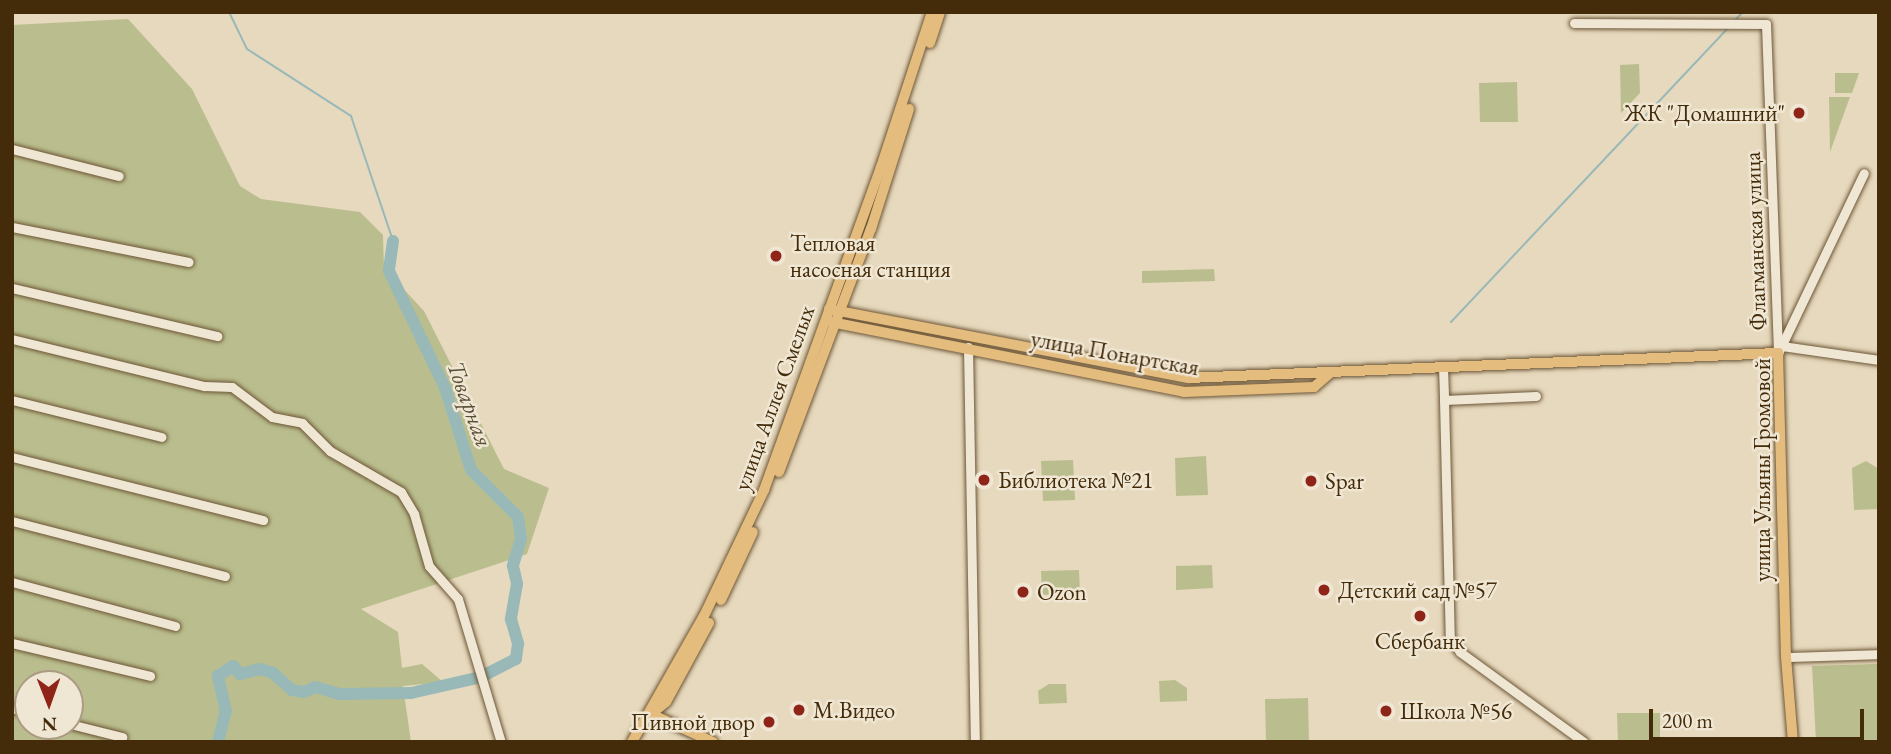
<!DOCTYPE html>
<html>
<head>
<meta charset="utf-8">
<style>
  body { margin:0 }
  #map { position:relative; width:1891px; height:754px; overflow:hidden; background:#e7d9bd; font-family:"EB Garamond",serif }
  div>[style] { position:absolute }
  .green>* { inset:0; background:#babe8e }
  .stream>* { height:2px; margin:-1px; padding:0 1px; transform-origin:1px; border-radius:1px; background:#98b9b8 }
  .river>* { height:12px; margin:-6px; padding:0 6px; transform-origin:6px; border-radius:6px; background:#98b9b8 }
  .roads { filter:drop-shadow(0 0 2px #6d5636) drop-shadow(0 0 2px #6d5636) }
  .minor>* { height:9px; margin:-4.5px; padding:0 4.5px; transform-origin:4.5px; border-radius:4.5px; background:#efe6d4 }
  .major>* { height:10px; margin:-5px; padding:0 5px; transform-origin:5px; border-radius:5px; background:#e4bc7e }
  .dots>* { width:19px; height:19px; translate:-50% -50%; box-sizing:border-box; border:4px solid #efe6d4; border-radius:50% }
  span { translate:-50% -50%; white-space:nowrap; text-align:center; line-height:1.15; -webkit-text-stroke:5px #efe6d4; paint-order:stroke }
  .poi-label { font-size:23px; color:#442b09 }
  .right { translate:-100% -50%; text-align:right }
  .left { translate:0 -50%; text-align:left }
  .street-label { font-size:23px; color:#442b09 }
  .water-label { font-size:24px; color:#594e35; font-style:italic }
  .frame { position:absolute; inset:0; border:14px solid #442b09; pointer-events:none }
  .north { position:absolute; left:14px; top:670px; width:70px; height:70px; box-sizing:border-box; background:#efe6d4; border:2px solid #ab9b83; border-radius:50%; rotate:179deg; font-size:19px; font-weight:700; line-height:28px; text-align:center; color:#442b09 }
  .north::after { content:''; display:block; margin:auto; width:24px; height:32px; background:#8f2418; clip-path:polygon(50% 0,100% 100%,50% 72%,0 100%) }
  .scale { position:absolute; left:1649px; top:709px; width:215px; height:32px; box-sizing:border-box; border:4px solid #442b09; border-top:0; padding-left:9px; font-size:21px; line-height:24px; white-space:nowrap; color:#442b09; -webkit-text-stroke:5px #efe6d4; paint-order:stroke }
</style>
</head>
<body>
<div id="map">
  <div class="green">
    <i style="clip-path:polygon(evenodd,128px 19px,192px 89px,240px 186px,261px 199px,360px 212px,383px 235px,384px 268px,424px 311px,504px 469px,549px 488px,527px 554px,361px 609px,398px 632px,402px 668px,422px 664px,443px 682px,403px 686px,411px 742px,12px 742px,12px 25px,128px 19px,28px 684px,70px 684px,70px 726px,28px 726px,28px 684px)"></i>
    <i style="clip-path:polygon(1639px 64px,1640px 93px,1621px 113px,1620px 65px)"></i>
    <i style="clip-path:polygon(1835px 73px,1859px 73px,1852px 93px,1835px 93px)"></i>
    <i style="clip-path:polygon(1517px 82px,1518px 122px,1480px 122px,1479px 83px)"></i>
    <i style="clip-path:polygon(1829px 97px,1850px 97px,1830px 152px)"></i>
    <i style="clip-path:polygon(1214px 269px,1215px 281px,1142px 283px,1142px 271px)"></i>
    <i style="clip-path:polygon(1206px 456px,1208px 495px,1176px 496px,1175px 458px)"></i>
    <i style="clip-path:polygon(1073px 460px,1075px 500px,1043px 501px,1041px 461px)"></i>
    <i style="clip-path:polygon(1866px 461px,1879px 469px,1879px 509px,1854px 510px,1852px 468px)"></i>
    <i style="clip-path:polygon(1212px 565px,1213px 588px,1176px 590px,1176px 566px)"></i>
    <i style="clip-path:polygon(1079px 570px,1080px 593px,1042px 595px,1041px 571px)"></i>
    <i style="clip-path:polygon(1879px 664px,1879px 742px,1816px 742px,1812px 666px)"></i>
    <i style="clip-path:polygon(1175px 680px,1187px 688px,1187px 701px,1160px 702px,1159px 681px)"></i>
    <i style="clip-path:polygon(1049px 684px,1066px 684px,1067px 703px,1039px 704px,1038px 691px)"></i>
    <i style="clip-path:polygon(1308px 698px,1309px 742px,1266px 742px,1265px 699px)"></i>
    <i style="clip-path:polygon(1617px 713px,1660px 713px,1660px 742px,1618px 742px)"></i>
  </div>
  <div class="stream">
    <i style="left:229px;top:12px;width:41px;rotate:64.1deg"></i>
    <i style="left:247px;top:49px;width:124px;rotate:32.8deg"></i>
    <i style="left:351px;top:116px;width:132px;rotate:71.4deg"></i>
    <i style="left:1736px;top:19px;width:10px;rotate:-45deg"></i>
    <i style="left:1451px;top:322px;width:404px;rotate:-46.7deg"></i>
  </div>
  <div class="river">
    <i style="left:393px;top:241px;width:30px;rotate:98deg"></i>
    <i style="left:389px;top:271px;width:130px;rotate:64.4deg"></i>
    <i style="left:445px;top:388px;width:86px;rotate:72.4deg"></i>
    <i style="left:471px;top:470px;width:66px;rotate:45deg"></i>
    <i style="left:518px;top:517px;width:22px;rotate:82deg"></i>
    <i style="left:521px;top:539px;width:28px;rotate:107deg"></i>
    <i style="left:513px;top:566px;width:18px;rotate:77deg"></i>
    <i style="left:517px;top:584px;width:36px;rotate:100deg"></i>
    <i style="left:511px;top:619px;width:26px;rotate:74deg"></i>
    <i style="left:518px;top:644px;width:15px;rotate:98deg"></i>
    <i style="left:516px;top:659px;width:34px;rotate:153deg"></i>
    <i style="left:218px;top:742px;width:32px;rotate:-76deg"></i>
    <i style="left:226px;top:711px;width:36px;rotate:-103deg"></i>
    <i style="left:218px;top:676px;width:18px;rotate:-34deg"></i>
    <i style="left:233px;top:666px;width:11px;rotate:49deg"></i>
    <i style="left:240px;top:674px;width:21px;rotate:-14deg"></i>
    <i style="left:260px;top:669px;width:14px;rotate:17deg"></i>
    <i style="left:273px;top:673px;width:25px;rotate:42deg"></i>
    <i style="left:292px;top:690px;width:12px;rotate:9deg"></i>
    <i style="left:304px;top:692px;width:12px;rotate:-24deg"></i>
    <i style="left:315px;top:687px;width:26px;rotate:16deg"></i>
    <i style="left:340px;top:694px;width:71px;rotate:-0.8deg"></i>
    <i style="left:411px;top:693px;width:68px;rotate:-12.8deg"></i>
  </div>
  <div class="roads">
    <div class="minor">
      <i style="left:1574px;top:23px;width:192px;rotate:0.3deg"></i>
      <i style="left:1766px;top:24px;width:329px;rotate:87.9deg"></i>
      <i style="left:12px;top:149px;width:110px;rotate:14.2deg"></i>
      <i style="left:12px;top:227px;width:180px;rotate:11.2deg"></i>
      <i style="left:12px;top:288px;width:211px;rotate:13.2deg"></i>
      <i style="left:12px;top:339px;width:198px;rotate:13.8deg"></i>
      <i style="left:204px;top:386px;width:28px;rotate:2deg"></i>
      <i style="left:232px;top:387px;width:50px;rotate:36.9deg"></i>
      <i style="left:272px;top:417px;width:31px;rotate:11deg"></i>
      <i style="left:302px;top:423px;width:40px;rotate:45deg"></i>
      <i style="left:330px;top:451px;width:82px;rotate:30deg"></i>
      <i style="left:401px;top:492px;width:26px;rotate:59deg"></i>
      <i style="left:414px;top:514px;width:54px;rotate:73.9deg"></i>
      <i style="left:429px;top:566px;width:44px;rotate:48.7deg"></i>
      <i style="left:458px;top:599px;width:149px;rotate:73.3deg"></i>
      <i style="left:1782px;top:346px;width:98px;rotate:8.2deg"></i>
      <i style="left:968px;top:347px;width:395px;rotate:89deg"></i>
      <i style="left:1779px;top:351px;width:197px;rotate:-64.5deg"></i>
      <i style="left:1443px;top:367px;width:33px;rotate:88deg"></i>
      <i style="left:1536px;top:396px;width:92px;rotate:177.5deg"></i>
      <i style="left:1444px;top:400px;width:238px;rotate:88.6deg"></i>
      <i style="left:1450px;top:638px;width:17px;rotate:54deg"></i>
      <i style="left:1460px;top:652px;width:153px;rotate:36deg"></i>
      <i style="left:12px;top:400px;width:154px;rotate:13.9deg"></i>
      <i style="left:12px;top:457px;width:259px;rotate:14.1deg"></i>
      <i style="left:12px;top:521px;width:220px;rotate:14.5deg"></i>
      <i style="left:12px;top:582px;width:169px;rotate:15.1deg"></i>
      <i style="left:12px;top:643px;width:142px;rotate:13.4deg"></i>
      <i style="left:1786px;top:657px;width:93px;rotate:-1.8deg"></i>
      <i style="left:12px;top:708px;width:17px;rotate:17deg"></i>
      <i style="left:70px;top:724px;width:54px;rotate:14deg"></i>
    </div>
    <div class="major">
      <i style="left:930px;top:43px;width:33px;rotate:-72deg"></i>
      <i style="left:829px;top:309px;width:366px;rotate:10.9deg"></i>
      <i style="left:1188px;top:378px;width:591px;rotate:-2.43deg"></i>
      <i style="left:1778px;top:353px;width:304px;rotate:88.5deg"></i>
      <i style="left:1786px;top:657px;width:85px;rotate:85.3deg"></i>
      <i style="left:831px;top:322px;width:360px;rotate:11.2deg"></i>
      <i style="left:1184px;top:392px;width:130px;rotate:-2.2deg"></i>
      <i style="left:1314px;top:387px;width:21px;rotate:-41deg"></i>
      <i style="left:779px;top:472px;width:260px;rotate:-69.3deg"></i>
      <i style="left:871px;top:229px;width:126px;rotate:-72.4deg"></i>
      <i style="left:721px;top:600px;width:75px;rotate:-64.8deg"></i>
      <i style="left:651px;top:714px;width:19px;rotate:-39deg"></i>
      <i style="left:666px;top:702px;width:90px;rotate:-61.4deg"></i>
      <i style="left:651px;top:714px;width:68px;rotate:24.3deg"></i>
      <i style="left:632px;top:742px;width:145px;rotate:-60.3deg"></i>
      <i style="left:704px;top:616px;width:140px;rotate:-64.5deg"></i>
      <i style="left:764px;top:490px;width:344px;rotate:-70.1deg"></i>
      <i style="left:881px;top:167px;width:163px;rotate:-71.8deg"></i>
    </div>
  </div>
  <div class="dots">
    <i style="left:1799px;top:113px;background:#8f2418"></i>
    <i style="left:776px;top:256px;background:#8f2418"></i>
    <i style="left:984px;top:480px;background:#8f2418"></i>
    <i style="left:1311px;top:481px;background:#8f2418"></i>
    <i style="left:1324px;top:590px;background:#8f2418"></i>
    <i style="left:1023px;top:592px;background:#8f2418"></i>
    <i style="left:1420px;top:616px;background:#8f2418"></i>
    <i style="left:799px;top:710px;background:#8f2418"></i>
    <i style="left:1386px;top:711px;background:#8f2418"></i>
    <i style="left:769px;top:722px;background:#8f2418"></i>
  </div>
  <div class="poi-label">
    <span class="right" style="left:1785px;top:113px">ЖК "Домашний"</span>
    <span class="left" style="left:790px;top:256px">Тепловая<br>насосная станция</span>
    <span class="left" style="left:998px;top:480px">Библиотека №21</span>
    <span class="left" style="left:1325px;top:481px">Spar</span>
    <span class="left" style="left:1338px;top:590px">Детский сад №57</span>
    <span class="left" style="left:1037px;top:592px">Ozon</span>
    <span style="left:1420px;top:641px">Сбербанк</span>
    <span class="left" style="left:813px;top:710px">M.Видео</span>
    <span class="left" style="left:1400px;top:711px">Школа №56</span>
    <span class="right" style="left:755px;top:722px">Пивной двор</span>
  </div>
  <div class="street-label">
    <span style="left:1755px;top:241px;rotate:-92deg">Флагманская улица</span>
    <span style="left:1115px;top:353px;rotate:10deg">улица Понартская</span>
    <span style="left:774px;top:398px;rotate:-70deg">улица Аллея Смелых</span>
    <span style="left:1762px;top:470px;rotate:-90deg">улица Ульяны Громовой</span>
  </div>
  <div class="water-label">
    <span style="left:470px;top:404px;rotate:70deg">Товарная</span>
  </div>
  <div class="frame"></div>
  <div class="north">N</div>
  <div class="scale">200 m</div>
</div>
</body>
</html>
